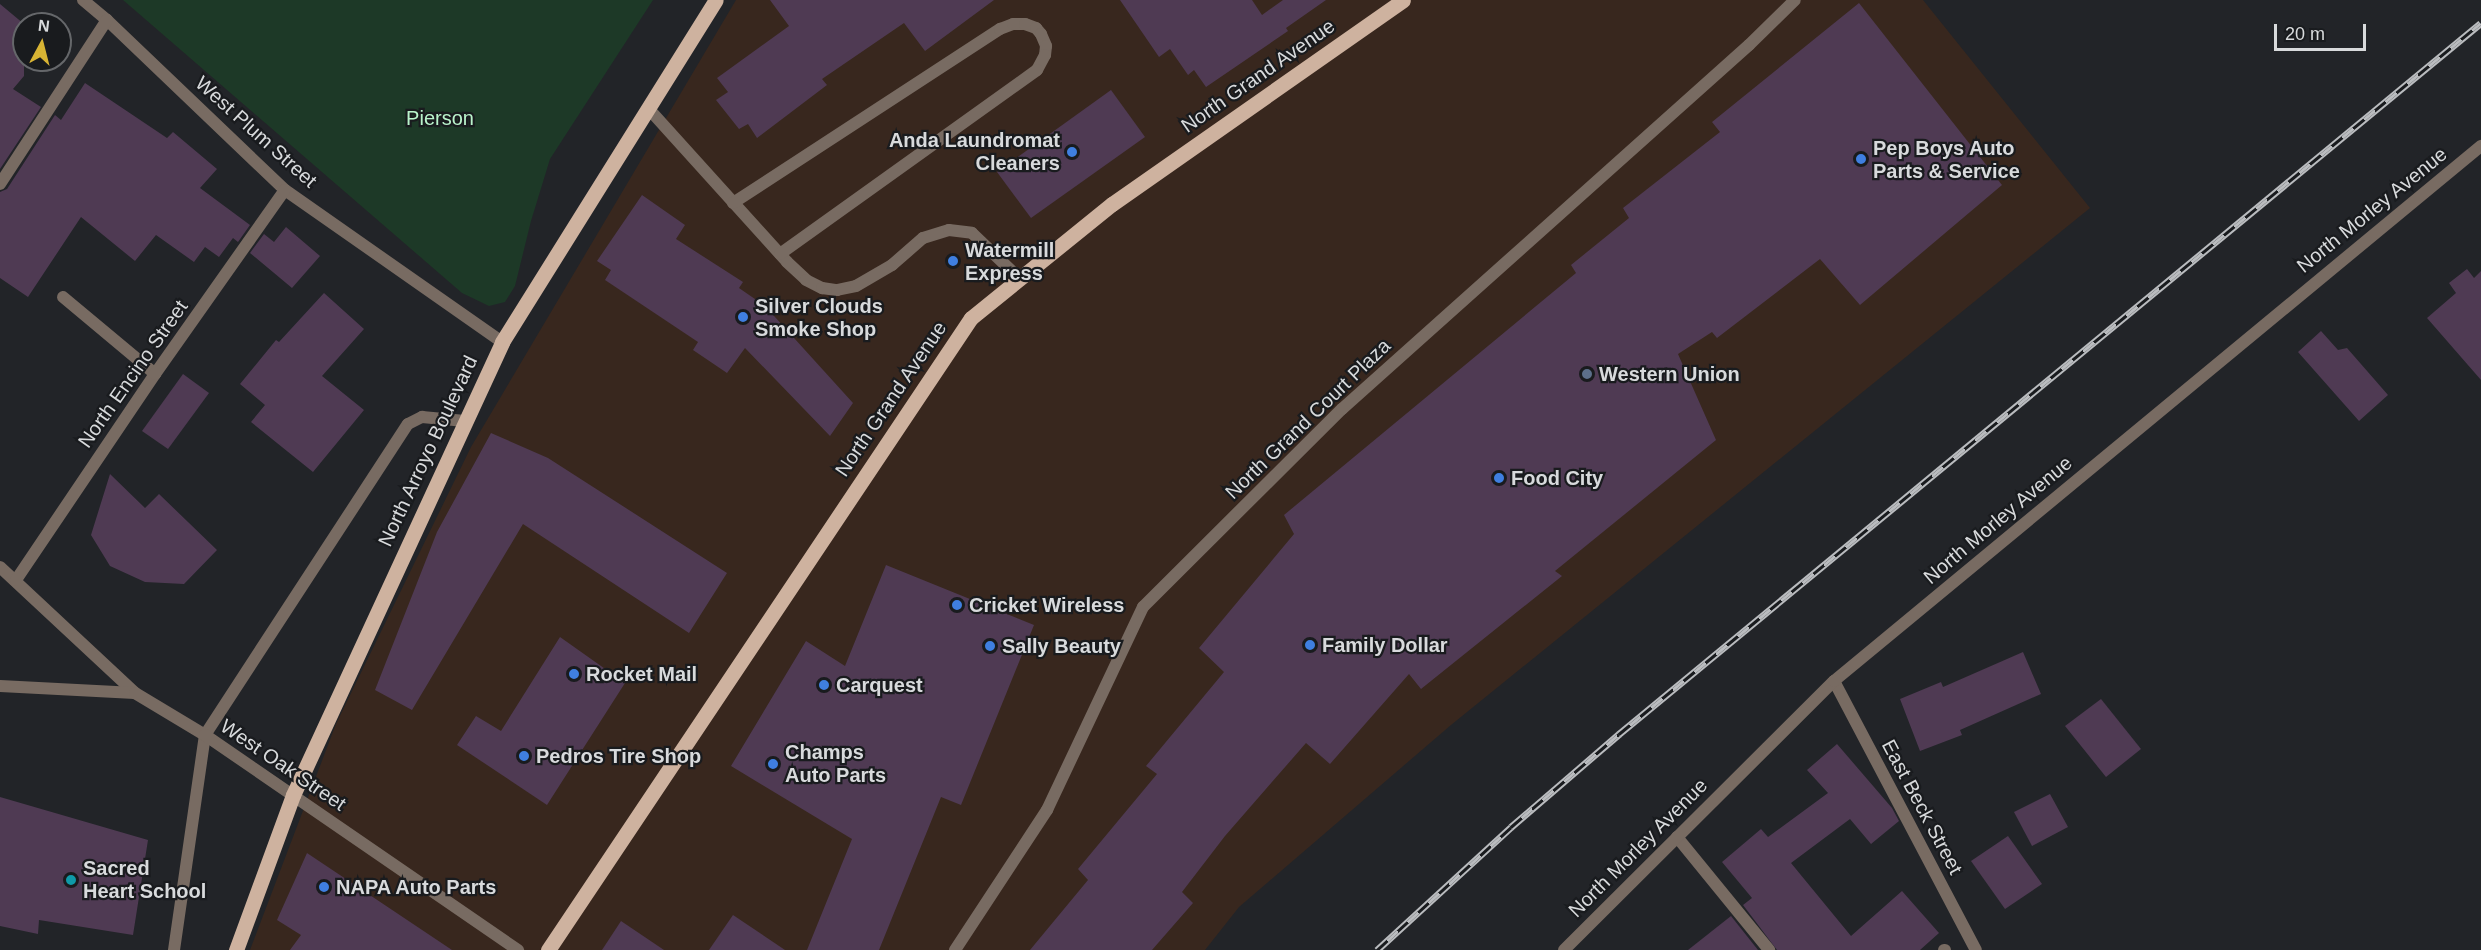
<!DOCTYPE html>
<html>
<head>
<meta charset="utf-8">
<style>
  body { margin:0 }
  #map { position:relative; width:2481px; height:950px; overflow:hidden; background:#222428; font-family:Helvetica,sans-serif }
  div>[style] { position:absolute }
  .commercial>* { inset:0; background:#38271e }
  .green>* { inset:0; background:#1d3927 }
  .building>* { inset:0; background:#4f3a53 }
  .lane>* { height:12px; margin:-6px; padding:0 6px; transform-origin:6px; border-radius:6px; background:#786b62 }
  .street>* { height:12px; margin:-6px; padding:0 6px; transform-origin:6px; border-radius:6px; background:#786b62 }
  .primary>* { height:15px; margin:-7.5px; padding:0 7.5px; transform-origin:7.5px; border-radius:7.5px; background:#ceb29f }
  .rail>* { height:7px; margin-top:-3.5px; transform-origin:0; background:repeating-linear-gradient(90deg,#191b1e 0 14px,#babcbf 0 28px); box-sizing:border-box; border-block:2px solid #babcbf }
  .dots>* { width:16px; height:16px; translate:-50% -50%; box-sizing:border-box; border:3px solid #191b1e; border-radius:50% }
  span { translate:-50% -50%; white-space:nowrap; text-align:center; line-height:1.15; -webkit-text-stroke:4.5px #191b1e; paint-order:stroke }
  .street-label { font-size:20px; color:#d8dadc }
  .park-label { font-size:20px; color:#b9f3cb }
  .poi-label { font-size:20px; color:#d8dadc; font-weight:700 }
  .right { translate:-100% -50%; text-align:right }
  .left { translate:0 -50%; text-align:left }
  .north { position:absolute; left:12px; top:12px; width:60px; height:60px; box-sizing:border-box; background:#191b1e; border:2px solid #65676a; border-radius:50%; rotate:7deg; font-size:16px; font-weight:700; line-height:24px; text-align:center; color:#d8dadc }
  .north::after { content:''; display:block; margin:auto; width:21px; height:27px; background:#d8b434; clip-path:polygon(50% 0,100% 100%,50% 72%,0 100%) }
  .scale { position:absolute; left:2274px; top:24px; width:92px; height:27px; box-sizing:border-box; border:3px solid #d8dadc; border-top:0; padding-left:8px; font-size:18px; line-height:21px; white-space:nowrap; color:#d8dadc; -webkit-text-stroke:4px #191b1e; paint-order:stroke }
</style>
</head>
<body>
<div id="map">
  <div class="commercial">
    <i style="clip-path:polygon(736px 0,1923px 0,2090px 208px,1451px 725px,1239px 907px,1205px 950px,250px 950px,336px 724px,471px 447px)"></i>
  </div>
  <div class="green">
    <i style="clip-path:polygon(123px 0,653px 0,550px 159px,531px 221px,515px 286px,505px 302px,489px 306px,462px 293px)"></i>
  </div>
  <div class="building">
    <i style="clip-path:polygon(770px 0,994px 0,925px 51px,904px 23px,822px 79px,827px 85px,757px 138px,748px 124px,739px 129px,716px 100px,728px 92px,717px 78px,789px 26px)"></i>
    <i style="clip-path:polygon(1120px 0,1252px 0,1262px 15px,1283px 0,1326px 0,1286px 28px,1288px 31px,1206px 87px,1194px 70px,1188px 75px,1170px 49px,1159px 57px)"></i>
    <i style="clip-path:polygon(1859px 3px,2002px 185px,1860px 305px,1820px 259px,1717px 338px,1712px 332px,1678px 354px,1716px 440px,1555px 571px,1562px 576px,1421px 689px,1409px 674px,1330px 764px,1306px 743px,1225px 836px,1182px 892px,1193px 903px,1152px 950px,1030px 950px,1088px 880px,1078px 869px,1157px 774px,1146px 766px,1224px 672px,1199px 648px,1294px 534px,1284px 515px,1576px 273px,1571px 265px,1629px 218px,1623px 208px,1720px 132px,1712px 122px)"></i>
    <i style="clip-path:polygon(0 4px,24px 24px,24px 76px,13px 89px,41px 107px,0 169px)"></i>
    <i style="clip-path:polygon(85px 83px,167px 138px,173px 132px,217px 169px,200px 188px,250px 225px,238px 242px,233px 238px,219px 257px,205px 247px,194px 262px,156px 235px,135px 261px,81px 217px,28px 297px,0 278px,0 192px,7px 189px,55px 115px,61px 120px)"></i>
    <i style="clip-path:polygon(1111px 90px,1145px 137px,1031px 218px,997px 172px)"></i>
    <i style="clip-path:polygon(642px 195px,685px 225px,676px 239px,743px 282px,739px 288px,765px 306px,853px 403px,830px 436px,745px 348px,727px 373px,693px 350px,698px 342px,605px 280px,611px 270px,597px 261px)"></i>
    <i style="clip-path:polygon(286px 227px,320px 256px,292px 288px,250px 253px,264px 234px,274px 242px)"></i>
    <i style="clip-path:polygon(2467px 269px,2474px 278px,2481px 271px,2481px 380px,2427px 318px,2456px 293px,2449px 283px)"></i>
    <i style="clip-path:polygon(324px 293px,364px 329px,322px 376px,364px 410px,313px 472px,251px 422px,265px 405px,240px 384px,276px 340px,279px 342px)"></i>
    <i style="clip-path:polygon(2321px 331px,2338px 350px,2347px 348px,2388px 395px,2359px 421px,2298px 352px)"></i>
    <i style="clip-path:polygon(183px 374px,209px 393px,168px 449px,142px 431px)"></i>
    <i style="clip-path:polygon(491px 433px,548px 458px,727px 573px,689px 633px,523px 524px,412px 710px,375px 690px,437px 532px)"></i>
    <i style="clip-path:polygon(110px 474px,145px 508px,159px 494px,217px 550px,184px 584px,145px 582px,110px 566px,91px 535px)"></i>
    <i style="clip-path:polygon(886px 565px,1034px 625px,961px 805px,941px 797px,879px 950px,807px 950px,852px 839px,731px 766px,806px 641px,845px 666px)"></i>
    <i style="clip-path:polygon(560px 637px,625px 683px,547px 805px,457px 745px,476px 716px,501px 731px)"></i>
    <i style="clip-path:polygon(2023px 652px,2041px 694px,1960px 730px,1962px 735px,1920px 751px,1900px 699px,1941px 682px,1943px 687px)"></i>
    <i style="clip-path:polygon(2101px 699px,2141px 749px,2106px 777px,2065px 726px)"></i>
    <i style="clip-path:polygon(1837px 744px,1892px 808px,1899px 821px,1871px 844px,1850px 819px,1791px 863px,1851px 936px,1902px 891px,1939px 933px,1920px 950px,1777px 950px,1743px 905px,1752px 898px,1722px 862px,1761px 829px,1768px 837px,1828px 793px,1807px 770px)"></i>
    <i style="clip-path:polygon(2050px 794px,2068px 827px,2032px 846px,2014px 812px)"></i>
    <i style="clip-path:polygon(0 797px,148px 840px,133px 935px,39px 920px,38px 934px,0 926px)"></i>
    <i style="clip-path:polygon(2008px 836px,2042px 884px,2005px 909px,1971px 861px)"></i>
    <i style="clip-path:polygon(307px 853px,452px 950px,290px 950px,301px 935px,277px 920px)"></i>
    <i style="clip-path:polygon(733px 915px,785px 950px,709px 950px)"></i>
    <i style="clip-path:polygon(1731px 916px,1758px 950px,1688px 950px)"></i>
    <i style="clip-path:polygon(621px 921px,664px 950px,602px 950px)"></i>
  </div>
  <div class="lane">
    <i style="left:648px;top:108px;width:207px;rotate:47.9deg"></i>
    <i style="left:787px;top:262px;width:26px;rotate:43deg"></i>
    <i style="left:806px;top:280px;width:18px;rotate:27deg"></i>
    <i style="left:822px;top:288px;width:15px;rotate:8deg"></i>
    <i style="left:837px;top:290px;width:19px;rotate:-12deg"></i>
    <i style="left:856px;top:286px;width:42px;rotate:-30.3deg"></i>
    <i style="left:892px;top:265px;width:41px;rotate:-41.1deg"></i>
    <i style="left:923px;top:238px;width:27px;rotate:-17deg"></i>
    <i style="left:949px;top:230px;width:23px;rotate:7deg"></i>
    <i style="left:972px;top:233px;width:66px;rotate:43.8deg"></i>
    <i style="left:733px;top:203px;width:319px;rotate:-33.1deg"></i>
    <i style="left:1000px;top:29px;width:14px;rotate:-21deg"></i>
    <i style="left:1013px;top:24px;width:12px"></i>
    <i style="left:1025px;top:24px;width:12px;rotate:20deg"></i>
    <i style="left:1036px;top:28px;width:8px;rotate:50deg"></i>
    <i style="left:1041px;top:34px;width:13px;rotate:67deg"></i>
    <i style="left:1046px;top:46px;width:9px;rotate:96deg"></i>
    <i style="left:1045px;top:55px;width:17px;rotate:118deg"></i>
    <i style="left:1037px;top:70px;width:316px;rotate:144.4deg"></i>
    <i style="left:174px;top:950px;width:217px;rotate:-81.8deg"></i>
    <i style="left:205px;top:735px;width:371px;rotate:-56.9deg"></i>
    <i style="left:408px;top:424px;width:16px;rotate:-27deg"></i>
    <i style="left:422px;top:417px;width:43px;rotate:5.3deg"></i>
  </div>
  <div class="street">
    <i style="left:83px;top:0;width:31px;rotate:40deg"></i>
    <i style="left:107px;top:20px;width:246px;rotate:43.7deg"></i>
    <i style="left:285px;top:190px;width:265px;rotate:35deg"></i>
    <i style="left:0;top:184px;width:196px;rotate:-56.9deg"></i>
    <i style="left:63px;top:297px;width:120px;rotate:39.9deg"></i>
    <i style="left:0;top:567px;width:185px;rotate:43deg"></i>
    <i style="left:16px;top:580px;width:249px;rotate:-56deg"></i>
    <i style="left:155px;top:374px;width:225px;rotate:-54.8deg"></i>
    <i style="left:1834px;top:681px;width:304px;rotate:62.2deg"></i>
    <i style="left:0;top:686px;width:135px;rotate:3deg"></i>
    <i style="left:135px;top:693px;width:82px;rotate:31deg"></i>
    <i style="left:205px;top:735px;width:380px;rotate:34.5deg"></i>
    <i style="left:1677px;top:837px;width:146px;rotate:50.8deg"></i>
    <i style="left:955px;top:950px;width:168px;rotate:-56.7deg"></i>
    <i style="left:1047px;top:810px;width:225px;rotate:-64.7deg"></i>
    <i style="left:1143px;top:607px;width:281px;rotate:-44.9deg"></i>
    <i style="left:1342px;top:409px;width:546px;rotate:-41.81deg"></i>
    <i style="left:1749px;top:45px;width:64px;rotate:-44.4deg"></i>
    <i style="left:1564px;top:950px;width:381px;rotate:-44.9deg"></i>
    <i style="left:1834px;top:681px;width:840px;rotate:-39.59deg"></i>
    <i style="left:1944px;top:950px;width:1px"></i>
  </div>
  <div class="primary">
    <i style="left:236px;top:950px;width:165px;rotate:-69.8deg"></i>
    <i style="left:293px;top:795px;width:499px;rotate:-65.2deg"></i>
    <i style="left:502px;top:342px;width:403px;rotate:-58deg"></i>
    <i style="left:548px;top:950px;width:760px;rotate:-56.21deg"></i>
    <i style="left:971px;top:318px;width:181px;rotate:-39deg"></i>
    <i style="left:1112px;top:204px;width:355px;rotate:-35deg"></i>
  </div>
  <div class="rail">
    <i style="left:1377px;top:950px;width:182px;rotate:-42.5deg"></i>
    <i style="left:1511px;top:827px;width:143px;rotate:-40.7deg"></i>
    <i style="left:1619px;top:734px;width:1117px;rotate:-39.52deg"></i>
  </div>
  <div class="dots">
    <i style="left:1072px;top:152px;background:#3f7fe0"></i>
    <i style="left:1861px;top:159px;background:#3f7fe0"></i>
    <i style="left:953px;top:261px;background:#3f7fe0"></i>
    <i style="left:743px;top:317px;background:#3f7fe0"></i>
    <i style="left:1587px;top:374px;background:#5c6f8a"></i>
    <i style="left:1499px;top:478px;background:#3f7fe0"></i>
    <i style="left:957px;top:605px;background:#3f7fe0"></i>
    <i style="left:1310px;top:645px;background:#3f7fe0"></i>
    <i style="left:990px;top:646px;background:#3f7fe0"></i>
    <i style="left:574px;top:674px;background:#3f7fe0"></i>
    <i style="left:824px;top:685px;background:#3f7fe0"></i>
    <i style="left:524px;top:756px;background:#3f7fe0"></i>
    <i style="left:773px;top:764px;background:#3f7fe0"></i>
    <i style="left:71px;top:880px;background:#0f9aa8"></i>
    <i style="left:324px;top:887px;background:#3f7fe0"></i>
  </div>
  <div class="street-label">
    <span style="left:1258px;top:76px;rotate:-35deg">North Grand Avenue</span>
    <span style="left:256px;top:132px;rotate:42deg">West Plum Street</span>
    <span style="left:2372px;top:210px;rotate:-39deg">North Morley Avenue</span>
    <span style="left:133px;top:374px;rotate:-55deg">North Encino Street</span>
    <span style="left:891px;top:399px;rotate:-56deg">North Grand Avenue</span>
    <span style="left:1308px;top:419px;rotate:-44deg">North Grand Court Plaza</span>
    <span style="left:428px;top:451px;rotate:-65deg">North Arroyo Boulevard</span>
    <span style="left:1998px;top:520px;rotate:-40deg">North Morley Avenue</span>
    <span style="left:283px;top:765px;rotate:34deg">West Oak Street</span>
    <span style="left:1922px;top:807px;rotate:62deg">East Beck Street</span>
    <span style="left:1638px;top:848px;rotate:-45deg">North Morley Avenue</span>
  </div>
  <div class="park-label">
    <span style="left:440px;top:118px">Pierson</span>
  </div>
  <div class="poi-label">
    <span class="right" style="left:1060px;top:152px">Anda Laundromat<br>Cleaners</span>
    <span class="left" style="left:1873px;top:160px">Pep Boys Auto<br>Parts &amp; Service</span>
    <span class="left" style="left:965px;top:262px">Watermill<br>Express</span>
    <span class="left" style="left:755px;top:318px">Silver Clouds<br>Smoke Shop</span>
    <span class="left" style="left:1599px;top:374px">Western Union</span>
    <span class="left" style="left:1511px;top:478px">Food City</span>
    <span class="left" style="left:969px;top:605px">Cricket Wireless</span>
    <span class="left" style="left:1322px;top:645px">Family Dollar</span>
    <span class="left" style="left:1002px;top:646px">Sally Beauty</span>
    <span class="left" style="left:586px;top:674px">Rocket Mail</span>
    <span class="left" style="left:836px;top:685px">Carquest</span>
    <span class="left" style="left:785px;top:764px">Champs<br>Auto Parts</span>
    <span class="left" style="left:536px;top:756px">Pedros Tire Shop</span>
    <span class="left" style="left:83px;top:880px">Sacred<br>Heart School</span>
    <span class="left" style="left:336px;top:887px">NAPA Auto Parts</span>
  </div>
  <div class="north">N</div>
  <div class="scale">20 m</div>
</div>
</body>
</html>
